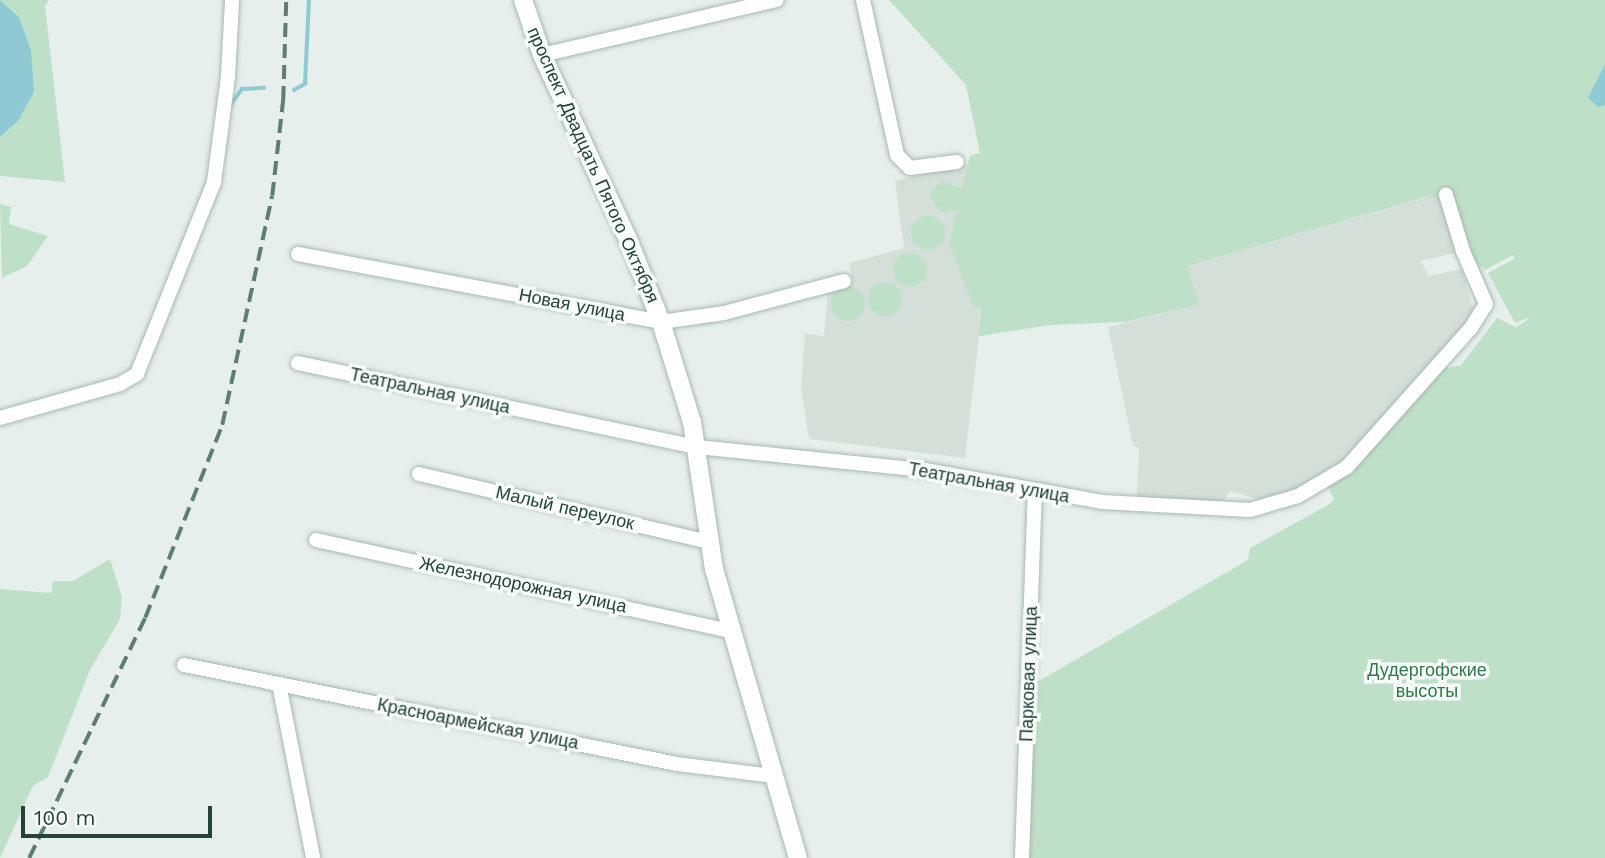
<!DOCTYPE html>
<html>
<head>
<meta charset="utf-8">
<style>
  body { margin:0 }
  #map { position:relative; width:1605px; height:858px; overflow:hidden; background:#e6efeb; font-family:"Work Sans",sans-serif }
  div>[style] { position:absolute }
  .built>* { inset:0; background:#d4dfda }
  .green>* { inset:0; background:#bfe0c8 }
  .round { border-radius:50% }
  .water>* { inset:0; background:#8ec9d4 }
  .stream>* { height:3.5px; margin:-1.75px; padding:0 1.75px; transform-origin:1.75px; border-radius:1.75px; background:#8ec9d4 }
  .roads { filter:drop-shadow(0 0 2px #a8b8b2) drop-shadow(0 0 2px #a8b8b2) }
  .minor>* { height:14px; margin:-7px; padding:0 7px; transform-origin:7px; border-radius:7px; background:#fff }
  .tertiary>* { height:18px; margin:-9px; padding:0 9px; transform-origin:9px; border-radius:9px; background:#fff }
  .rail>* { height:3.5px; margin-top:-1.75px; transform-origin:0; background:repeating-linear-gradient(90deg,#5f7d75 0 14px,transparent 0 21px) }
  span { translate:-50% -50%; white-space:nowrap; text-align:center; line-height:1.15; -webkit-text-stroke:7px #f7fbf9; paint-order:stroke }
  .street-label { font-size:18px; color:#24423a }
  .park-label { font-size:18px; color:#2d7a4b }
  .scale { position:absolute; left:21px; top:806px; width:191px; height:32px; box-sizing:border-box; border:4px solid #24423a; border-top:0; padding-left:9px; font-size:21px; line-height:24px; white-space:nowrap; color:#24423a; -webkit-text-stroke:5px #f7fbf9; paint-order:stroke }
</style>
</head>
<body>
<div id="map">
  <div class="built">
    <i style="clip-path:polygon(971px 163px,980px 200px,979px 336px,965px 458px,809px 439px,801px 387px,805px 334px,824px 336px,828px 289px,853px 285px,849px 263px,904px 248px,895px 181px)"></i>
    <i style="clip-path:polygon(1454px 190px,1470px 249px,1421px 261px,1428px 276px,1462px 269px,1473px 309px,1469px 322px,1344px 463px,1293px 491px,1261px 500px,1230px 491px,1222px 503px,1137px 499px,1139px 448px,1133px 445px,1108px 327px,1199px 305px,1188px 266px)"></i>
  </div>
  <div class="green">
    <i style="clip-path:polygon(0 0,49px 0,45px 6px,65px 182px,0 176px,0 137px,18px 121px,31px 50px,19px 17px)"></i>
    <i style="clip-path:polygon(889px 0,1605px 0,1605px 858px,1026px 858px,1032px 685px,1248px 560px,1250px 548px,1330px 504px,1334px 499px,1328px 486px,1351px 466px,1444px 357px,1448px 368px,1461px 365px,1497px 318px,1516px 327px,1532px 317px,1515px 323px,1488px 273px,1514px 259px,1513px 255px,1485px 270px,1474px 261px,1461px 233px,1454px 203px,1427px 197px,1188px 266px,1199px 305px,1125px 322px,1050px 325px,979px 336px,980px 308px,973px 306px,949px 243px,957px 210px,941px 212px,929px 195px,942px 180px,962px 189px,970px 156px,980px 153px,966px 85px)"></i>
    <i style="clip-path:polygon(0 204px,11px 207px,9px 224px,48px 236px,27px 266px,2px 278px)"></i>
    <i class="round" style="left:911px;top:216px;width:34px;height:34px"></i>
    <i class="round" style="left:893px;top:253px;width:34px;height:34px"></i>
    <i class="round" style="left:868px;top:282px;width:34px;height:34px"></i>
    <i class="round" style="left:831px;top:287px;width:34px;height:34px"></i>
    <i style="clip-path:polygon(110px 559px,122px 597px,120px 619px,90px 670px,48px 777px,33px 786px,0 858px,0 589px,51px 593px,53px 581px,73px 581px)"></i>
  </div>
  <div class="water">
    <i style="clip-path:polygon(0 0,19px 17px,31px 50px,34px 92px,18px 121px,0 137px)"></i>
    <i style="clip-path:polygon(1605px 64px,1605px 105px,1598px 107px,1588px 98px)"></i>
  </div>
  <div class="stream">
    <i style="left:294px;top:90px;width:13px;rotate:-29deg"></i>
    <i style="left:305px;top:84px;width:84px;rotate:-87.3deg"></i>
    <i style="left:230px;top:106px;width:21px;rotate:-55deg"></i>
    <i style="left:242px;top:89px;width:22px;rotate:-3deg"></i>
  </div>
  <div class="roads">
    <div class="minor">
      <i style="left:863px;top:0;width:159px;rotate:77.6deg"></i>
      <i style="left:897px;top:155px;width:18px;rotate:45deg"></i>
      <i style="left:910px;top:168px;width:47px;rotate:-7.3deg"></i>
      <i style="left:542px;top:55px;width:241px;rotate:-13.2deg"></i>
      <i style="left:298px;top:254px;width:369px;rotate:10.6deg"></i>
      <i style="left:661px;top:322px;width:64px;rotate:-8.1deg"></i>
      <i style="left:724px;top:313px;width:124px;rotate:-14.9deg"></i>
      <i style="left:298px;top:363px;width:408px;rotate:11.9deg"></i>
      <i style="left:697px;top:447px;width:229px;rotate:5.8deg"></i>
      <i style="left:925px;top:470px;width:180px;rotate:10.2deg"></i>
      <i style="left:1102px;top:502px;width:148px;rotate:3.1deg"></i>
      <i style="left:1250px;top:510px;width:50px;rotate:-16.3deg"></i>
      <i style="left:1298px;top:496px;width:57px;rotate:-30.6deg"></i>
      <i style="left:1347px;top:467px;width:186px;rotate:-48.3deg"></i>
      <i style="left:1471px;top:328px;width:28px;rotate:-58deg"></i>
      <i style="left:1486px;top:304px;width:58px;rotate:-113.5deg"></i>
      <i style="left:1463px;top:251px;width:59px;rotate:-106.9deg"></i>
      <i style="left:0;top:418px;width:125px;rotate:-15.8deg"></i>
      <i style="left:120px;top:384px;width:20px;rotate:-30deg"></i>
      <i style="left:137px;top:374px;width:207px;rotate:-68.1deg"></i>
      <i style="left:214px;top:182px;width:106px;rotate:-82.4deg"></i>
      <i style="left:228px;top:77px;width:77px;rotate:-87deg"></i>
      <i style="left:419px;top:474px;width:299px;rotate:13.2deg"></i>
      <i style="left:316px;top:540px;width:425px;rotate:12.4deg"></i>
      <i style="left:184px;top:665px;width:503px;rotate:11.35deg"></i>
      <i style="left:677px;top:764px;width:97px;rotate:7.1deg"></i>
      <i style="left:279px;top:684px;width:177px;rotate:78.9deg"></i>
      <i style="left:1022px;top:858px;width:367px;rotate:-88deg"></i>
    </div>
    <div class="tertiary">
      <i style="left:523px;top:0;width:58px;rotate:70.9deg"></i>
      <i style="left:542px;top:55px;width:208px;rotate:65deg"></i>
      <i style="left:630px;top:244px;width:84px;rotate:68.3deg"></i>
      <i style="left:661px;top:322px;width:105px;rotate:72.8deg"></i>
      <i style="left:692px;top:422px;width:149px;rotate:81.5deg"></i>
      <i style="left:714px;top:569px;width:301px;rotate:73.8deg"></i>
    </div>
  </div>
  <div class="rail">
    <i style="left:29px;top:858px;width:267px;rotate:-64.2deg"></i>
    <i style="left:145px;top:618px;width:208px;rotate:-68.2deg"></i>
    <i style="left:222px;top:425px;width:234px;rotate:-77.7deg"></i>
    <i style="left:272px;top:196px;width:97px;rotate:-83.5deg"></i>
    <i style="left:283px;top:100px;width:100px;rotate:-88.3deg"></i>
  </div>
  <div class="street-label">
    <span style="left:593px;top:165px;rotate:66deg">проспект Двадцать Пятого Октября</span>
    <span style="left:572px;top:305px;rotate:11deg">Новая улица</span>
    <span style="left:430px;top:391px;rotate:12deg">Театральная улица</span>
    <span style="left:989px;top:483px;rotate:10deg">Театральная улица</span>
    <span style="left:565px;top:508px;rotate:13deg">Малый переулок</span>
    <span style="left:523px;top:585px;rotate:12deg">Железнодорожная улица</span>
    <span style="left:1029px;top:674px;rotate:-88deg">Парковая улица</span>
    <span style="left:478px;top:724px;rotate:11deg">Красноармейская улица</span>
  </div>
  <div class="park-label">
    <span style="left:1427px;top:681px">Дудергофские<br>высоты</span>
  </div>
  <div class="scale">100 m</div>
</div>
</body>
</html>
